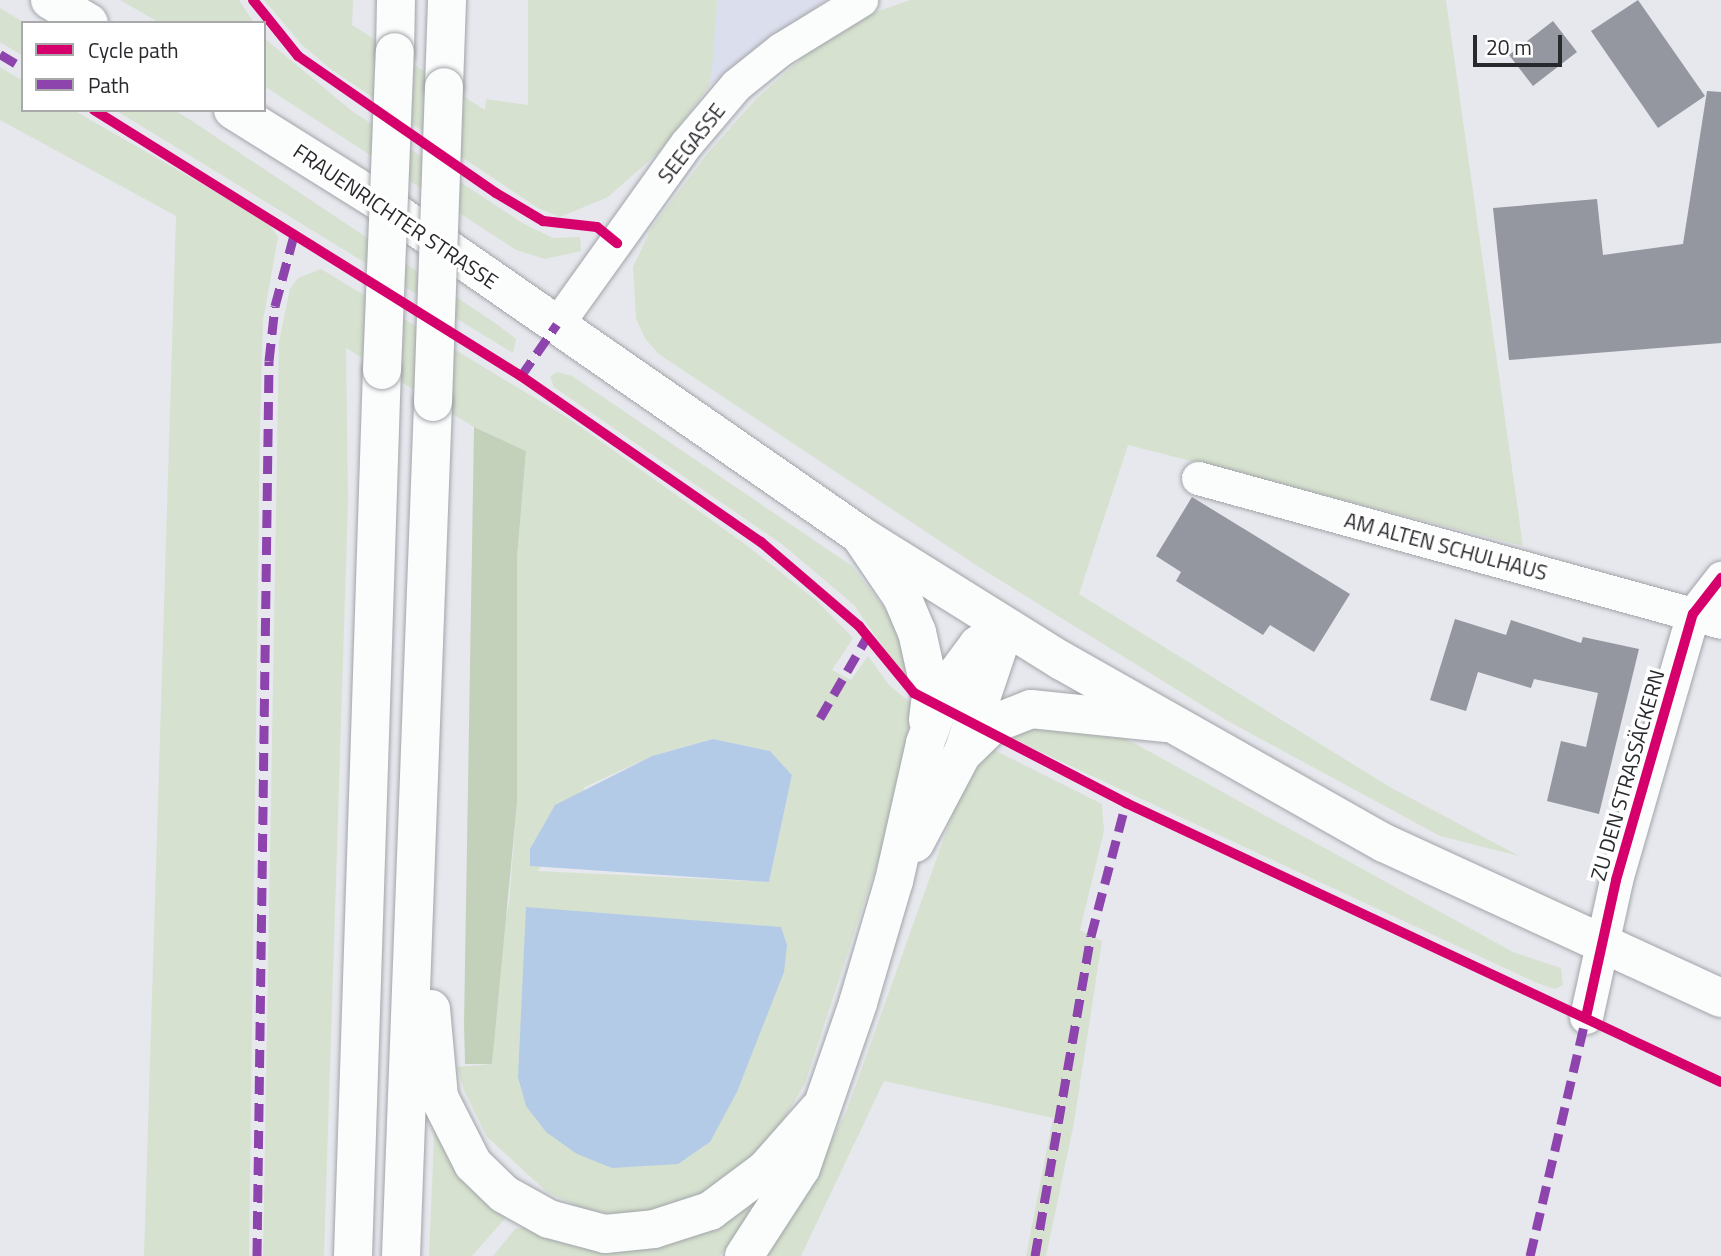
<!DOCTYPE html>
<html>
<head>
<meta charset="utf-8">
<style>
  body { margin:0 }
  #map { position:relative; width:1721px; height:1256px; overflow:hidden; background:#e6e8ee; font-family:"Titillium Web",sans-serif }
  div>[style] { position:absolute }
  .built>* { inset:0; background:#dbdeec }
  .green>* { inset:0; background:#d6e2cf }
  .forest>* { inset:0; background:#c3d1bb }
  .water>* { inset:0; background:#b4cbe8 }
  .building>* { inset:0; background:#9496a0 }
  .roads { filter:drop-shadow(0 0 2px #a2a4a8) drop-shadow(0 0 2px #a2a4a8) }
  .minor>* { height:33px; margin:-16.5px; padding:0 16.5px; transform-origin:16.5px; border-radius:16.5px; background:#fbfcfc }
  .secondary>* { height:38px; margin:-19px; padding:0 19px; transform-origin:19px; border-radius:19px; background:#fbfcfc }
  .motorway>* { height:38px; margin:-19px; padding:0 19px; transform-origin:19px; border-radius:19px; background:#fbfcfc }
  .bridges { filter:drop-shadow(0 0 2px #a2a4a8) drop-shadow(0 0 2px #a2a4a8) }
  .motorway-bridge>* { height:38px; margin:-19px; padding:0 19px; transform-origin:19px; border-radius:19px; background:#fbfcfc }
  .quiet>* { height:9px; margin-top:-4.5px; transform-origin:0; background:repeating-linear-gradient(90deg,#8e44ad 0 18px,transparent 0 27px) }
  .cycleway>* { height:10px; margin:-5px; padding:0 5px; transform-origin:5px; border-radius:5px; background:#d6006c }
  span { translate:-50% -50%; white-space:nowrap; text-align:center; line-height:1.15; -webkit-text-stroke:7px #fff; paint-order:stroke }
  .street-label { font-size:21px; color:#28292d }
  .legend { position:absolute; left:21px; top:21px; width:245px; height:91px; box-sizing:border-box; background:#fff; border:2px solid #a9a9ab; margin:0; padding:9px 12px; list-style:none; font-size:21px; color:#28292d }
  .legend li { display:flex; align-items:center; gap:14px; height:35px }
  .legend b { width:35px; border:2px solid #a9a9ab }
  .scale { position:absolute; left:1473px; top:35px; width:89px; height:32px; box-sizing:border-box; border:4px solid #28292d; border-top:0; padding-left:9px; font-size:21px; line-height:24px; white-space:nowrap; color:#28292d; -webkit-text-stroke:5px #fff; paint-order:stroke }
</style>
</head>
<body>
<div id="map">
  <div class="built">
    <i style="clip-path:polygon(717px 0,826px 0,709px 86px)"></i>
  </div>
  <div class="green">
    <i style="clip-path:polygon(120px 0,239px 0,254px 23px,160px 23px)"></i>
    <i style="clip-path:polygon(264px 0,353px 0,352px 25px,485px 110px,486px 99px,528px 105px,528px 0,717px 0,713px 57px,709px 86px,660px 151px,608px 197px,560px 217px,538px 208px,332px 70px,302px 45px)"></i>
    <i style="clip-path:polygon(910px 0,1446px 0,1523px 546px,1128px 445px,1079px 594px,1388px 786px,1519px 856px,1440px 836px,1226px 720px,979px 567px,660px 355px,646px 340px,636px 319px,633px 267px,652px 227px,708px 153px,756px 99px,809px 52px,859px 18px)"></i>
    <i style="clip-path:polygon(0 8px,25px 23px,23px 56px,0 42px)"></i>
    <i style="clip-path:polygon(264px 38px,352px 111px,524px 224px,553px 238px,580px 237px,581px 251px,545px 259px,516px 250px,264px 86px)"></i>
    <i style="clip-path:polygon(0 67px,23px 81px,23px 110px,73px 110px,267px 221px,278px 237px,263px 321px,260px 425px,249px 1256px,144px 1256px,176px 216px,0 120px)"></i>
    <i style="clip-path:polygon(115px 110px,174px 110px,192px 121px,498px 325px,516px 339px,513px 353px)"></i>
    <i style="clip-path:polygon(evenodd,321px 269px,568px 418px,745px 544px,817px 601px,853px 638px,832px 670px,851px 680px,868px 656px,889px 685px,913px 705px,889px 827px,805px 1083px,763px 1155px,686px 1204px,624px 1215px,583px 1209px,547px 1192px,487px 1137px,464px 1090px,457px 1067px,492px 1064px,500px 949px,509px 902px,517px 803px,517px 558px,526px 451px,474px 427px,346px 348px,348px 504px,324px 1256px,263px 1256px,279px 341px,290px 289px,298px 278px,321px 269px,713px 739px,770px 751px,792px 775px,769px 882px,538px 871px,585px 787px,652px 756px,713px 739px)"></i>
    <i style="clip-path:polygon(558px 372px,572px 376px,852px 566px,896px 623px,915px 684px,908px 683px,854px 605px,783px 545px,554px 387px,550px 376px)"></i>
    <i style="clip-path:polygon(1085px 724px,1132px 742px,1513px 952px,1561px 968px,1563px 985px,1555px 989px,1537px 983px,1004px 735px,1014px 728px)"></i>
    <i style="clip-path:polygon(988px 747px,1102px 804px,1104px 831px,1080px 930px,1102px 941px,1074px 1123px,1046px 1256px,1026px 1256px,1053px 1118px,884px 1081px,801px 1256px,759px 1256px,808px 1187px,847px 1110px,956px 804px)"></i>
    <i style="clip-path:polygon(435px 1111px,510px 1213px,472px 1256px,429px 1256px)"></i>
    <i style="clip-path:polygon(746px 1207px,753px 1212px,720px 1256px,493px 1256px,515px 1229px,535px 1225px)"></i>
  </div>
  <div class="forest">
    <i style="clip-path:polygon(474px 427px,526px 451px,517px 558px,517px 803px,492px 1064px,465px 1064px,464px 1024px)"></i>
  </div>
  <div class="water">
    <i style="clip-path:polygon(713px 739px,770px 751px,792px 775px,769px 882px,530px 866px,530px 849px,555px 805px,652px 756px)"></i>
    <i style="clip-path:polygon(526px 907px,781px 927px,787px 945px,784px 972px,737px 1092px,710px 1142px,678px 1164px,612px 1168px,577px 1154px,546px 1132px,526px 1106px,518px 1077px)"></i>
  </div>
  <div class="building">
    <i style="clip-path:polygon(1638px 0,1705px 96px,1658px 128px,1591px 31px)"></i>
    <i style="clip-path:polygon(1553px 21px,1577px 52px,1533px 86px,1509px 55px)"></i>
    <i style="clip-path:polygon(1707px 91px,1721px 92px,1721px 343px,1509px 360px,1493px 208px,1597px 199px,1603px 255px,1683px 244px)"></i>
    <i style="clip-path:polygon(1192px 497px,1350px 594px,1314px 652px,1270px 625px,1263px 635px,1176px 581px,1181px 572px,1156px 556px)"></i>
    <i style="clip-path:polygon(1455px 619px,1506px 635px,1511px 620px,1581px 643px,1583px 637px,1639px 649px,1599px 814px,1547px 801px,1561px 741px,1586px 747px,1598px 693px,1534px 679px,1531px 688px,1478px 672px,1466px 711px,1430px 700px)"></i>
  </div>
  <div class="roads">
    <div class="minor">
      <i style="left:557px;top:324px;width:221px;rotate:-54.4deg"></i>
      <i style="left:686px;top:144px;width:77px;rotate:-49.7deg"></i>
      <i style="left:736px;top:85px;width:58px;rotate:-38.7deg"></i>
      <i style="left:781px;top:49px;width:94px;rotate:-31.5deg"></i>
      <i style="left:1198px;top:478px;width:542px;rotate:15.39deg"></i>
      <i style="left:1586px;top:1017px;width:140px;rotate:-77.6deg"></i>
      <i style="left:1616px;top:880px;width:277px;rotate:-73.9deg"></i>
      <i style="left:1693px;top:614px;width:46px;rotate:-52.1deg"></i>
    </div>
    <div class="secondary">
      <i style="left:50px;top:0;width:45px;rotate:30.5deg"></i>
      <i style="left:233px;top:110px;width:173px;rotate:32deg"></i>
      <i style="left:380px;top:202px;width:584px;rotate:34.75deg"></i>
      <i style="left:860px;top:535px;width:238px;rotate:32deg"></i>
      <i style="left:1062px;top:661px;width:370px;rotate:29.5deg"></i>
      <i style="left:1384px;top:843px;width:371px;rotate:24.7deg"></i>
    </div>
    <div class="motorway">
      <i style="left:395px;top:52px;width:52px;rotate:-88.9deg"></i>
      <i style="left:444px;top:87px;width:87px;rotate:-88deg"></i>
      <i style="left:860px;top:535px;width:75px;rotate:55.9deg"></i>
      <i style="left:902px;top:597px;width:38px;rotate:67deg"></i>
      <i style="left:917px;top:632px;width:65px;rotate:77.5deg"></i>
      <i style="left:931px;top:695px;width:25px;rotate:97deg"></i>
      <i style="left:965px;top:751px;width:39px;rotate:-44deg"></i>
      <i style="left:993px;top:724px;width:41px;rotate:-21.5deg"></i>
      <i style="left:1031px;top:709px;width:136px;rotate:5.9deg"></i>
      <i style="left:915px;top:843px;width:103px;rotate:-62.2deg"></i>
      <i style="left:963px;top:752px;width:132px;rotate:-71.4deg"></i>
      <i style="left:431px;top:1009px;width:88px;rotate:84.8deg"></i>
      <i style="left:439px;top:1097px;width:75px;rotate:63.1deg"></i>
      <i style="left:473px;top:1164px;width:43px;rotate:44.1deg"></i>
      <i style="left:504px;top:1194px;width:51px;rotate:29.1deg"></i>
      <i style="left:549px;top:1219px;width:58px;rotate:15deg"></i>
      <i style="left:605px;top:1234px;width:49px;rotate:-5.8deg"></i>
      <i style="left:654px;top:1229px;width:59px;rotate:-17.8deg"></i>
      <i style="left:710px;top:1211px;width:69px;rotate:-36.7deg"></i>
      <i style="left:765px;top:1170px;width:81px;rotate:-48.5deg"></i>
      <i style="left:353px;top:1256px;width:886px;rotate:-88.13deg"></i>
      <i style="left:401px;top:1256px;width:855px;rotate:-87.85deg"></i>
      <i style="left:744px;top:1256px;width:105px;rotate:-57.1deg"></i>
      <i style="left:801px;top:1168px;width:175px;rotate:-70.9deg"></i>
      <i style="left:858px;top:1003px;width:127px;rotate:-73.6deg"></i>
      <i style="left:894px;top:881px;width:141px;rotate:-77.3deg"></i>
      <i style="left:925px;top:743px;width:59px;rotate:-69.1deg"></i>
      <i style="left:946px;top:688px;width:54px;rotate:-53.3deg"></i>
      <i style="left:978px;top:645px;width:32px;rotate:-34deg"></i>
    </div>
  </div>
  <div class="bridges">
    <div class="motorway-bridge">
      <i style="left:382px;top:370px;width:318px;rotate:-87.7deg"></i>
      <i style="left:433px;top:402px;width:315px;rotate:-88deg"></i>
    </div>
  </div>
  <div class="quiet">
    <i style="left:0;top:54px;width:27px;rotate:31deg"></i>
    <i style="left:521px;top:376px;width:63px;rotate:-55.3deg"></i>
    <i style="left:820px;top:718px;width:94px;rotate:-59.9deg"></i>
    <i style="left:257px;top:1256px;width:895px;rotate:-89.23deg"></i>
    <i style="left:269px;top:361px;width:55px;rotate:-83.8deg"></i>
    <i style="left:275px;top:306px;width:73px;rotate:-75deg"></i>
    <i style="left:1035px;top:1256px;width:325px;rotate:-80.1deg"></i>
    <i style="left:1091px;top:936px;width:138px;rotate:-75.3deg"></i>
    <i style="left:1530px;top:1256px;width:245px;rotate:-76.8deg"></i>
  </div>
  <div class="cycleway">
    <i style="left:253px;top:0;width:72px;rotate:51.2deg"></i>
    <i style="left:298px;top:56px;width:241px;rotate:34.7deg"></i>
    <i style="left:496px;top:193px;width:55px;rotate:30.8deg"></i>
    <i style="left:543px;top:221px;width:54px;rotate:6.3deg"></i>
    <i style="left:597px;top:227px;width:26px;rotate:39deg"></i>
    <i style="left:94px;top:110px;width:503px;rotate:31.92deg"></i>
    <i style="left:521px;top:376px;width:292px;rotate:34.7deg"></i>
    <i style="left:761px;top:542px;width:129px;rotate:40.6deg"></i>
    <i style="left:859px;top:626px;width:87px;rotate:50.6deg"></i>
    <i style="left:914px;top:693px;width:239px;rotate:27.4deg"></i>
    <i style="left:1126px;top:803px;width:657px;rotate:25.12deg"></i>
    <i style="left:1586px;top:1017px;width:140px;rotate:-77.6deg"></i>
    <i style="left:1616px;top:880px;width:277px;rotate:-73.9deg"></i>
    <i style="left:1693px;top:614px;width:46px;rotate:-52.1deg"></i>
  </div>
  <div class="street-label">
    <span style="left:691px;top:143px;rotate:-52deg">SEEGASSE</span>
    <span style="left:396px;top:216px;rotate:34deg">FRAUENRICHTER STRASSE</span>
    <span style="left:1446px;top:546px;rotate:15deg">AM ALTEN SCHULHAUS</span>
    <span style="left:1627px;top:775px;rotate:-74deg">ZU DEN STRASSÄCKERN</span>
  </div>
  <ul class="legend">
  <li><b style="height:9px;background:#d6006c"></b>Cycle path</li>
  <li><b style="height:9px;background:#8e44ad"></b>Path</li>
  </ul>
  <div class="scale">20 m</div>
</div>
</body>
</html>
